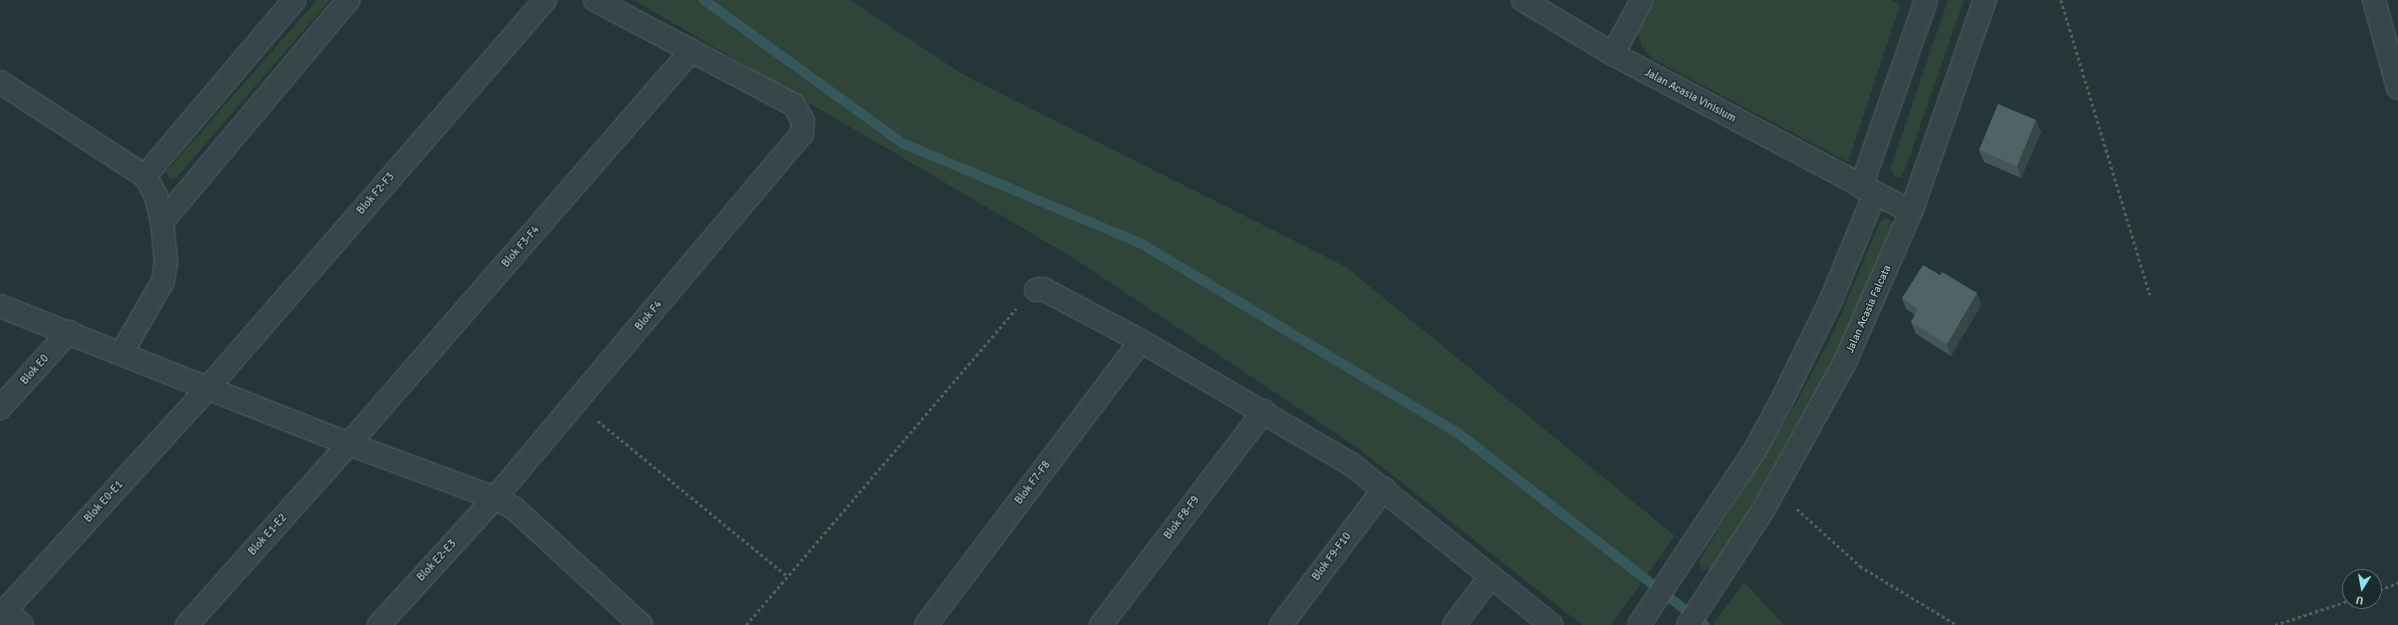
<!DOCTYPE html>
<html>
<head>
<meta charset="utf-8">
<style>
  body { margin:0 }
  #map { position:relative; width:2398px; height:625px; overflow:hidden; background:#243637; font-family:Signika,sans-serif }
  div>[style] { position:absolute }
  .green>* { inset:0; background:#304539 }
  .stream>* { height:10px; margin:-5px; padding:0 5px; transform-origin:5px; border-radius:5px; background:#37585b }
  .path>* { height:2.5px; margin-top:-1.25px; transform-origin:0; background:repeating-linear-gradient(90deg,#4e615a 0 3px,transparent 0 6px) }
  .roads { filter:drop-shadow(0 0 1px #556466) drop-shadow(0 0 1px #556466) }
  .street>* { height:22px; margin:-11px; padding:0 11px; transform-origin:11px; border-radius:11px; background:#374648 }
  .wall>* { inset:0; background:#445658 }
  .shaded-wall>* { inset:0; background:#374647 }
  .building>* { inset:0; background:#4f6466 }
  span { translate:-50% -50%; white-space:nowrap; text-align:center; line-height:1.15; -webkit-text-stroke:3px #1c2b2c; paint-order:stroke }
  .street-label { font-size:11px; color:#b2c2c4 }
  .north { position:absolute; left:2342px; top:569px; width:40px; height:40px; box-sizing:border-box; background:#1c2b2c; border:1px solid #586769; border-radius:50%; rotate:191deg; font-size:11px; font-weight:700; line-height:16px; text-align:center; color:#b2c2c4 }
  .north::after { content:''; display:block; margin:auto; width:14px; height:18px; background:#8ee2ed; clip-path:polygon(50% 0,100% 100%,50% 72%,0 100%) }
</style>
</head>
<body>
<div id="map">
  <div class="green">
    <i style="clip-path:polygon(317px 0,330px 0,175px 179px,170px 180px,166px 172px)"></i>
    <i style="clip-path:polygon(634px 0,850px 0,964px 75px,1346px 267px,1675px 536px,1611px 625px,1582px 625px,1358px 448px,1075px 259px)"></i>
    <i style="clip-path:polygon(1656px 0,1890px 0,1900px 5px,1848px 162px,1653px 59px,1642px 47px,1638px 33px)"></i>
    <i style="clip-path:polygon(1948px 0,1964px 0,1904px 172px,1900px 177px,1894px 177px,1891px 167px)"></i>
    <i style="clip-path:polygon(1885px 218px,1891px 220px,1892px 226px,1845px 339px,1727px 549px,1712px 571px,1701px 569px,1699px 561px,1793px 409px,1834px 331px,1880px 222px)"></i>
    <i style="clip-path:polygon(1744px 582px,1784px 625px,1713px 625px)"></i>
  </div>
  <div class="stream">
    <i style="left:704px;top:0;width:244px;rotate:35.8deg"></i>
    <i style="left:902px;top:143px;width:260px;rotate:22.8deg"></i>
    <i style="left:1142px;top:244px;width:368px;rotate:30.9deg"></i>
    <i style="left:1458px;top:433px;width:313px;rotate:37.9deg"></i>
  </div>
  <div class="path">
    <i style="left:2061px;top:0;width:308px;rotate:73.2deg"></i>
    <i style="left:598px;top:421px;width:243px;rotate:39.3deg"></i>
    <i style="left:1797px;top:509px;width:85px;rotate:42.1deg"></i>
    <i style="left:1860px;top:566px;width:114px;rotate:31.3deg"></i>
    <i style="left:2374px;top:592px;width:26px;rotate:-21deg"></i>
    <i style="left:746px;top:625px;width:416px;rotate:-49.5deg"></i>
    <i style="left:2275px;top:625px;width:79px;rotate:-18.4deg"></i>
  </div>
  <div class="roads">
    <div class="street">
      <i style="left:1523px;top:0;width:105px;rotate:31deg"></i>
      <i style="left:1613px;top:54px;width:337px;rotate:27.9deg"></i>
      <i style="left:2374px;top:0;width:91px;rotate:74.7deg"></i>
      <i style="left:1613px;top:54px;width:61px;rotate:-61.8deg"></i>
      <i style="left:0;top:82px;width:173px;rotate:33deg"></i>
      <i style="left:145px;top:176px;width:23px;rotate:61deg"></i>
      <i style="left:156px;top:196px;width:27px;rotate:77deg"></i>
      <i style="left:162px;top:222px;width:40px;rotate:84.3deg"></i>
      <i style="left:166px;top:262px;width:19px;rotate:99deg"></i>
      <i style="left:163px;top:281px;width:84px;rotate:119.9deg"></i>
      <i style="left:145px;top:176px;width:231px;rotate:-49.7deg"></i>
      <i style="left:1861px;top:187px;width:198px;rotate:-70.8deg"></i>
      <i style="left:162px;top:222px;width:290px;rotate:-50deg"></i>
      <i style="left:1036px;top:290px;width:7px;rotate:-8deg"></i>
      <i style="left:1043px;top:289px;width:111px;rotate:28deg"></i>
      <i style="left:1141px;top:341px;width:243px;rotate:30.4deg"></i>
      <i style="left:1351px;top:464px;width:257px;rotate:38.8deg"></i>
      <i style="left:0;top:306px;width:375px;rotate:21.6deg"></i>
      <i style="left:349px;top:444px;width:156px;rotate:20.3deg"></i>
      <i style="left:495px;top:498px;width:23px;rotate:29deg"></i>
      <i style="left:515px;top:509px;width:171px;rotate:42.6deg"></i>
      <i style="left:0;top:408px;width:103px;rotate:-47.8deg"></i>
      <i style="left:5px;top:611px;width:22px;rotate:39deg"></i>
      <i style="left:0;top:616px;width:309px;rotate:-47.6deg"></i>
      <i style="left:208px;top:388px;width:514px;rotate:-49.02deg"></i>
      <i style="left:187px;top:625px;width:243px;rotate:-48.2deg"></i>
      <i style="left:349px;top:444px;width:522px;rotate:-48.96deg"></i>
      <i style="left:379px;top:625px;width:172px;rotate:-47.6deg"></i>
      <i style="left:495px;top:498px;width:476px;rotate:-49.9deg"></i>
      <i style="left:802px;top:134px;width:13px;rotate:-86deg"></i>
      <i style="left:803px;top:121px;width:18px;rotate:-119deg"></i>
      <i style="left:794px;top:105px;width:225px;rotate:-152.2deg"></i>
      <i style="left:926px;top:625px;width:356px;rotate:-52.9deg"></i>
      <i style="left:1101px;top:625px;width:269px;rotate:-52.7deg"></i>
      <i style="left:1281px;top:625px;width:171px;rotate:-52.9deg"></i>
      <i style="left:1454px;top:625px;width:61px;rotate:-52.9deg"></i>
      <i style="left:1639px;top:625px;width:212px;rotate:-56.5deg"></i>
      <i style="left:1756px;top:448px;width:50px;rotate:-61.4deg"></i>
      <i style="left:1780px;top:404px;width:116px;rotate:-63.9deg"></i>
      <i style="left:1831px;top:300px;width:116px;rotate:-67.6deg"></i>
      <i style="left:1688px;top:625px;width:135px;rotate:-56.8deg"></i>
      <i style="left:1762px;top:512px;width:171px;rotate:-61deg"></i>
      <i style="left:1845px;top:362px;width:164px;rotate:-66.3deg"></i>
      <i style="left:1911px;top:212px;width:225px;rotate:-70.8deg"></i>
    </div>
  </div>
  <div class="wall">
    <i style="clip-path:polygon(2036px 120px,2041px 132px,2021px 178px,1984px 162px,1979px 150px)"></i>
    <i style="clip-path:polygon(1940px 275px,1977px 293px,1981px 305px,1951px 356px,1916px 334px,1911px 322px,1915px 315px,1906px 309px,1902px 298px)"></i>
  </div>
  <div class="shaded-wall">
    <i style="clip-path:polygon(2036px 120px,2041px 132px,2021px 178px,2017px 166px)"></i>
    <i style="clip-path:polygon(1977px 293px,1981px 305px,1951px 356px,1947px 344px)"></i>
  </div>
  <div class="building">
    <i style="clip-path:polygon(1998px 104px,2036px 120px,2017px 166px,1979px 150px)"></i>
    <i style="clip-path:polygon(1923px 265px,1940px 275px,1942px 272px,1977px 293px,1947px 344px,1911px 322px,1918px 309px,1902px 298px)"></i>
  </div>
  <div class="street-label">
    <span style="left:1690px;top:96px;rotate:28deg">Jalan Acasia Vinisium</span>
    <span style="left:376px;top:194px;rotate:-49deg">Blok F2-F3</span>
    <span style="left:521px;top:247px;rotate:-49deg">Blok F3-F4</span>
    <span style="left:1869px;top:309px;rotate:-66deg">Jalan Acasia Falcata</span>
    <span style="left:649px;top:316px;rotate:-50deg">Blok F4</span>
    <span style="left:35px;top:370px;rotate:-48deg">Blok E0</span>
    <span style="left:1033px;top:483px;rotate:-53deg">Blok F7-F8</span>
    <span style="left:104px;top:502px;rotate:-48deg">Blok E0-E1</span>
    <span style="left:1182px;top:518px;rotate:-53deg">Blok F8-F9</span>
    <span style="left:268px;top:535px;rotate:-48deg">Blok E1-E2</span>
    <span style="left:1332px;top:557px;rotate:-53deg">Blok F9-F10</span>
    <span style="left:437px;top:561px;rotate:-47deg">Blok E2-E3</span>
  </div>
  <div class="north">U</div>
</div>
</body>
</html>
